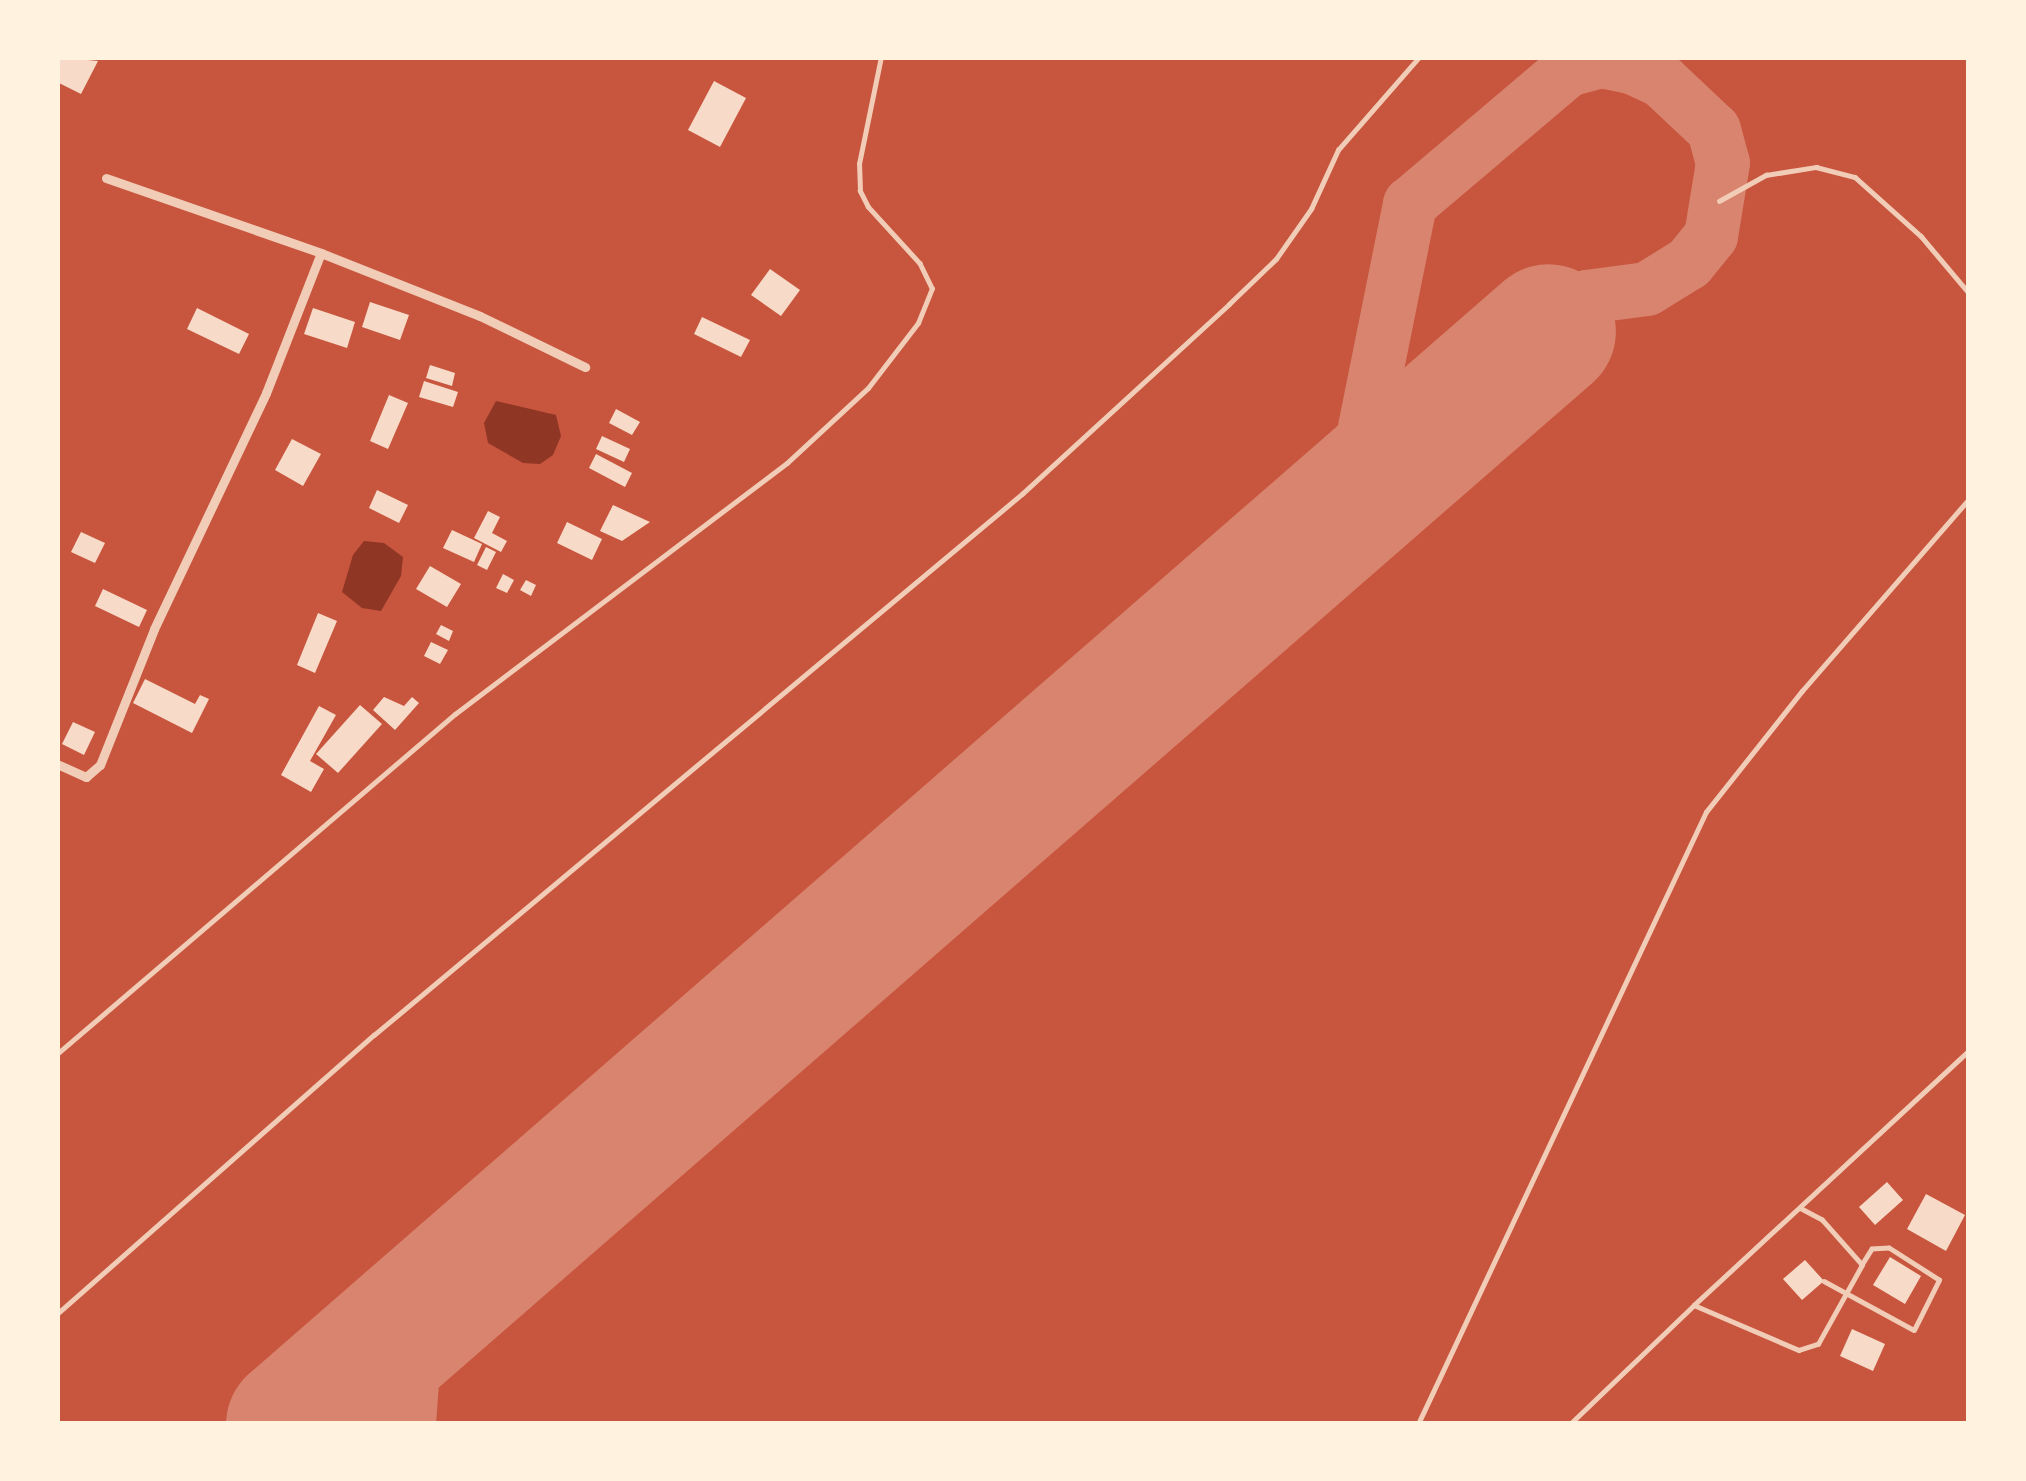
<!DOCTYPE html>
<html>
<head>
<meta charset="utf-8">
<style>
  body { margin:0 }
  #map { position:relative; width:2026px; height:1481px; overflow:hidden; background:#c8553d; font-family:"Asap Condensed",sans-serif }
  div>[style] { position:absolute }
  .water>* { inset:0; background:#8f3625 }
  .taxiway>* { height:54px; margin:-27px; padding:0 27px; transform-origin:27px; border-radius:27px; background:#d8846e }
  .runway>* { height:135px; margin:-67.5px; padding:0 67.5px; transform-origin:67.5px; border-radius:67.5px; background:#d8846e }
  .building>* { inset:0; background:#f7dbc8 }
  .service>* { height:4.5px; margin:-2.25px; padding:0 2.25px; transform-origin:2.25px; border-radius:2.25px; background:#f1ccb7 }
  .minor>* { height:9px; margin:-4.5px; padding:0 4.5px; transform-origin:4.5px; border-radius:4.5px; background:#f1ccb7 }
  span { translate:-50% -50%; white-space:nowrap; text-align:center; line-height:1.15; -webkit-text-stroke:12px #fff3e0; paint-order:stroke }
  .frame { position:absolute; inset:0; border:60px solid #fff3e0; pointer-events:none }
</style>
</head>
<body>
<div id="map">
  <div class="water">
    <i style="clip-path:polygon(496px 401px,556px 415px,561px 436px,553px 455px,540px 464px,523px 463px,488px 443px,484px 423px)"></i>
    <i style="clip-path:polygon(364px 541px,384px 543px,403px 557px,401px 576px,381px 611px,362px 608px,342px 592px,353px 555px)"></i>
  </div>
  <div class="taxiway">
    <i style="left:1340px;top:512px;width:33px;rotate:-65deg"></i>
    <i style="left:1354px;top:482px;width:284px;rotate:-78.6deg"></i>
    <i style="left:1410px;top:204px;width:207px;rotate:-40.3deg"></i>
    <i style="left:1568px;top:70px;width:35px;rotate:-15deg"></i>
    <i style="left:1602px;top:61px;width:33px;rotate:12deg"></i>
    <i style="left:1634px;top:68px;width:31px;rotate:25deg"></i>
    <i style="left:1662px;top:81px;width:71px;rotate:43.3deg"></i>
    <i style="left:1714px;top:130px;width:34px;rotate:75deg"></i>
    <i style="left:1723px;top:163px;width:74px;rotate:99.3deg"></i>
    <i style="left:1711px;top:236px;width:35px;rotate:129deg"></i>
    <i style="left:1689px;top:263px;width:49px;rotate:148.2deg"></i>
    <i style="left:1647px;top:289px;width:61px;rotate:172.4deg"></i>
    <i style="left:1587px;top:297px;width:52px;rotate:138.9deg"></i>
    <i style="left:409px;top:1424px;width:56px;rotate:-85.9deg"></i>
    <i style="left:413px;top:1368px;width:34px;rotate:-71deg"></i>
    <i style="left:424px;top:1336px;width:73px;rotate:-56.1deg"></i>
  </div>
  <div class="runway">
    <i style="left:293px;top:1424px;width:1664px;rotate:-41.05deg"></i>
  </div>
  <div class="building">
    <i style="clip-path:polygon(57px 57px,98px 61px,81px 94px,57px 82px)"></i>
    <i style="clip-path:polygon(714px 81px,746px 98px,720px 147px,688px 130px)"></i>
    <i style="clip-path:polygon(770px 269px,800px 290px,781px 316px,751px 295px)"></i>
    <i style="clip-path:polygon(370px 302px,409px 315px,400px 340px,362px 327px)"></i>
    <i style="clip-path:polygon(197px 308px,249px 334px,239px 354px,187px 329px)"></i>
    <i style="clip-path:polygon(313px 308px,355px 322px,347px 348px,304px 334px)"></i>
    <i style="clip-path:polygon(702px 317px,750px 340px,741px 357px,694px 334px)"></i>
    <i style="clip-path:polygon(430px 365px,455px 373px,452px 386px,426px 378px)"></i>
    <i style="clip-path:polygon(424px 381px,458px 392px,453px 407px,419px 397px)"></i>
    <i style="clip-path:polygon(389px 395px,408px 403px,388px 449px,370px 441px)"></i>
    <i style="clip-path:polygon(616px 409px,640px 422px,632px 435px,609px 423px)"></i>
    <i style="clip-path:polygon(602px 436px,630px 449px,624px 462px,596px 449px)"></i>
    <i style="clip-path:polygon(292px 439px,321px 454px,303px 486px,275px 470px)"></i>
    <i style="clip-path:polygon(596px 454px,632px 473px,625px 487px,589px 468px)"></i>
    <i style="clip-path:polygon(377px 490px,408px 505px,399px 523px,369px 508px)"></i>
    <i style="clip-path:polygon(613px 505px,650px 522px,622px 541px,600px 531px)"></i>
    <i style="clip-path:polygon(488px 511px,500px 517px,492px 533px,507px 541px,501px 552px,474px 538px)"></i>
    <i style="clip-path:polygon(567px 522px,602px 539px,592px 560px,557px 543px)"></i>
    <i style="clip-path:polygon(452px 530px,482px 544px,474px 562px,443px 548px)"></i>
    <i style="clip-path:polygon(81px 532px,105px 543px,95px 563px,71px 552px)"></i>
    <i style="clip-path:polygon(486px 547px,496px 552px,487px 570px,477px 565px)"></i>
    <i style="clip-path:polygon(430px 566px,461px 584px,447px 607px,416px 589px)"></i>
    <i style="clip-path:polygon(503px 574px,514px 580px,507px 593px,496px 588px)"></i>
    <i style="clip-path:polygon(526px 580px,536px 585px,531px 596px,520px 590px)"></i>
    <i style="clip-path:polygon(103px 589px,147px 610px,139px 627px,95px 606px)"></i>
    <i style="clip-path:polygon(318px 613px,337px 621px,315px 673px,297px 665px)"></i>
    <i style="clip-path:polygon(441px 625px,453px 631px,449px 641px,436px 634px)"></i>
    <i style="clip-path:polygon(431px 642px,448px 650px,440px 664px,424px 656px)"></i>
    <i style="clip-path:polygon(145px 679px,195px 704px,200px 695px,209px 699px,192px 733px,133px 703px)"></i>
    <i style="clip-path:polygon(384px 697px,404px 706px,412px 697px,419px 703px,395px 730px,373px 710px)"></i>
    <i style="clip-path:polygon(360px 705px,382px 724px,338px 773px,316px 754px)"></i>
    <i style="clip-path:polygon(319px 706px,336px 715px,310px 761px,324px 769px,311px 792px,281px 775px)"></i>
    <i style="clip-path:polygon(73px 722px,95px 732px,84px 755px,62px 744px)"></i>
    <i style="clip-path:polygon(1887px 1182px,1903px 1200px,1875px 1225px,1859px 1207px)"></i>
    <i style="clip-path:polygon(1926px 1194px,1965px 1215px,1946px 1251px,1907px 1229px)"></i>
    <i style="clip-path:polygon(1890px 1257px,1921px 1276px,1905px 1304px,1873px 1285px)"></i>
    <i style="clip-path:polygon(1805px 1260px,1824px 1281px,1802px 1300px,1783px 1279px)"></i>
    <i style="clip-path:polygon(1852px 1329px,1885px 1344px,1873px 1371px,1840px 1356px)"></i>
  </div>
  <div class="service">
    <i style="left:1719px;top:201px;width:54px;rotate:-29deg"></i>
    <i style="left:1766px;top:175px;width:51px;rotate:-9.1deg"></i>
    <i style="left:1816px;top:167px;width:40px;rotate:14.4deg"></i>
    <i style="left:1855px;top:177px;width:89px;rotate:41.8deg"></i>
    <i style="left:1921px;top:236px;width:75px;rotate:49.9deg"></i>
    <i style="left:57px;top:1054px;width:523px;rotate:-40.51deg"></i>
    <i style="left:455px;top:714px;width:416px;rotate:-37.1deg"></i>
    <i style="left:787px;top:463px;width:110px;rotate:-42.8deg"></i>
    <i style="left:868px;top:388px;width:82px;rotate:-52.4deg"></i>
    <i style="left:918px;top:323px;width:37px;rotate:-68deg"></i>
    <i style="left:932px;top:289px;width:28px;rotate:-116deg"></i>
    <i style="left:920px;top:264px;width:77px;rotate:-132.4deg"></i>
    <i style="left:868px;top:207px;width:18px;rotate:-117deg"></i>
    <i style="left:860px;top:191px;width:27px;rotate:-92deg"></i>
    <i style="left:859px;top:164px;width:109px;rotate:-78.4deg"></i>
    <i style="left:1824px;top:1281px;width:102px;rotate:28.6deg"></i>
    <i style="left:1914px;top:1330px;width:56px;rotate:-63.4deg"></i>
    <i style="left:1939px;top:1280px;width:59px;rotate:-147.4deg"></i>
    <i style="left:1889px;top:1248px;width:17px;rotate:177deg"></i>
    <i style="left:1872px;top:1249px;width:19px;rotate:122deg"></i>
    <i style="left:1694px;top:1305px;width:375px;rotate:-42.8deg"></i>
    <i style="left:57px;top:1314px;width:422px;rotate:-41.4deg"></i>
    <i style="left:374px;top:1035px;width:844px;rotate:-39.86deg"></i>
    <i style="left:1022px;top:494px;width:281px;rotate:-42.5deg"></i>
    <i style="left:1229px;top:304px;width:65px;rotate:-43.8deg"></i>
    <i style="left:1276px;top:259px;width:61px;rotate:-55deg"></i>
    <i style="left:1311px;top:209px;width:65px;rotate:-65.4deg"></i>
    <i style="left:1338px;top:150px;width:123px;rotate:-48.9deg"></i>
    <i style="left:1418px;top:1424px;width:676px;rotate:-64.8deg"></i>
    <i style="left:1706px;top:812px;width:154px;rotate:-51.6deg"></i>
    <i style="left:1802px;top:691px;width:254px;rotate:-49deg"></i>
    <i style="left:1570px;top:1424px;width:172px;rotate:-43.8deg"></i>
    <i style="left:1694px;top:1305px;width:114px;rotate:23.2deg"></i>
    <i style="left:1799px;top:1350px;width:20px;rotate:-18deg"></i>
    <i style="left:1818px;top:1344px;width:90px;rotate:-60.9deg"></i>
    <i style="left:1862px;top:1265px;width:60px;rotate:-131.6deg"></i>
    <i style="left:1822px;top:1220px;width:24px;rotate:-152deg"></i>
  </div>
  <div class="minor">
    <i style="left:106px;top:178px;width:228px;rotate:19.2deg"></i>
    <i style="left:321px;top:253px;width:171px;rotate:21.6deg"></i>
    <i style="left:480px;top:316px;width:117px;rotate:25.9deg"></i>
    <i style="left:57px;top:764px;width:32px;rotate:24deg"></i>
    <i style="left:86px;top:777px;width:18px;rotate:-41deg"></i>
    <i style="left:100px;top:765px;width:146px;rotate:-68.3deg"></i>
    <i style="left:154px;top:629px;width:261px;rotate:-64.6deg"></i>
    <i style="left:266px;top:393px;width:150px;rotate:-68.6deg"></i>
  </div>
  <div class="frame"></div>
</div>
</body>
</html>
